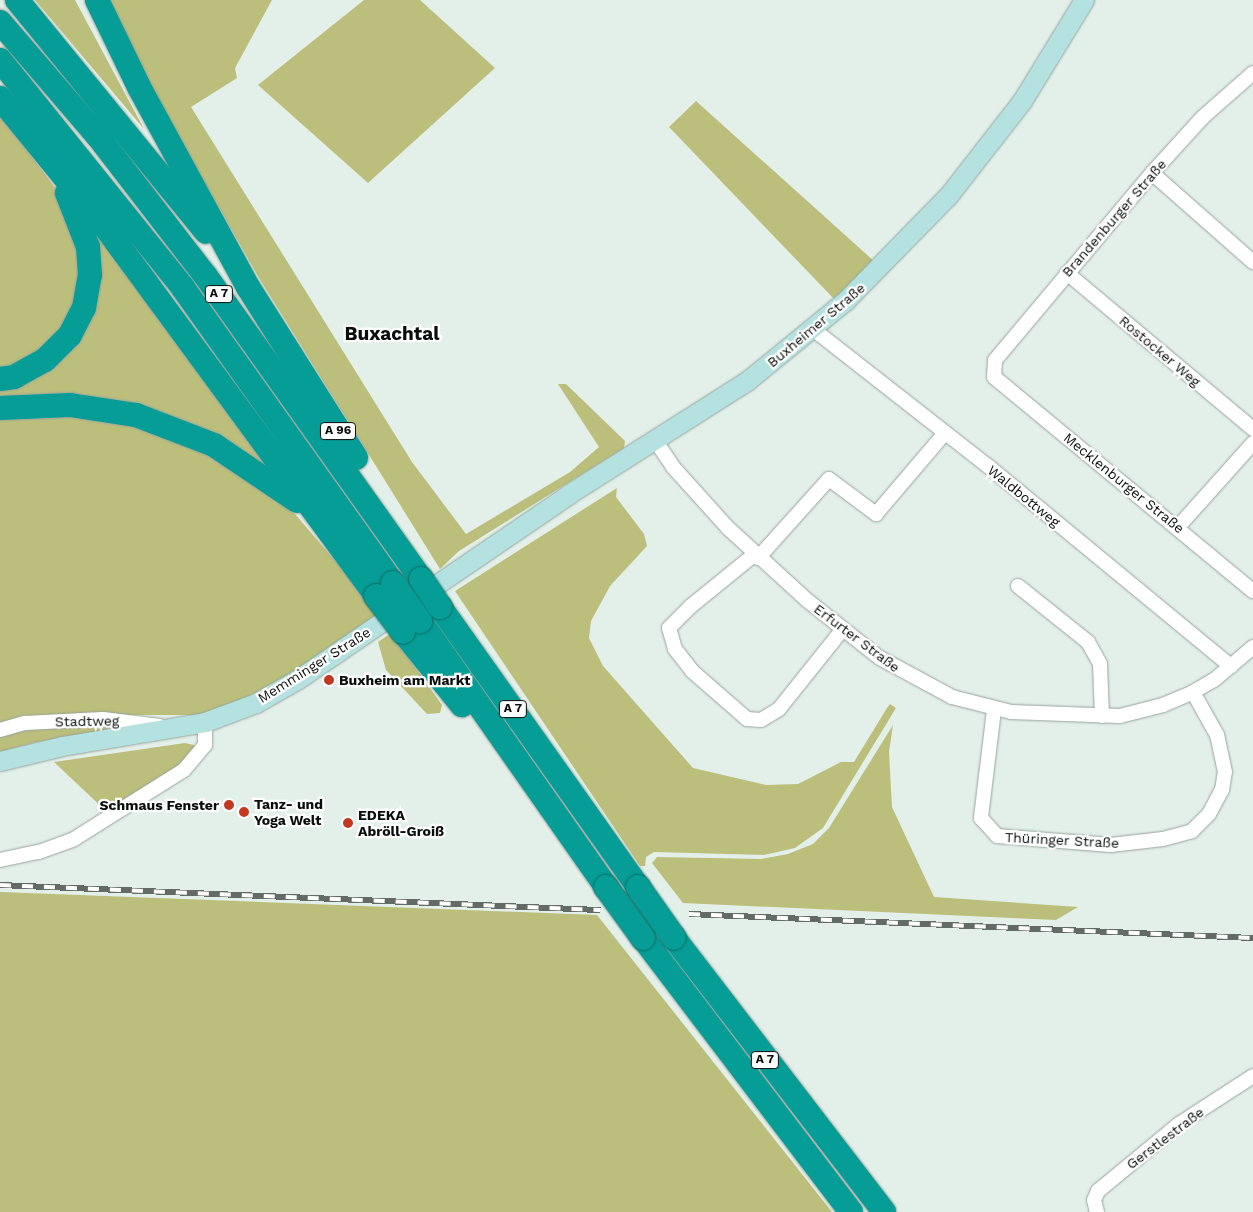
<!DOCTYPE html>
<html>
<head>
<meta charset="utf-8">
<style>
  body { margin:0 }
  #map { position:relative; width:1253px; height:1212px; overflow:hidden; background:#e2f0e9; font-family:"Work Sans",sans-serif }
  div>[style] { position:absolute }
  .green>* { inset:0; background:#bcbf7b }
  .roads { filter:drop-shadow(0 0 1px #97a49d) drop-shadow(0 0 1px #97a49d) }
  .street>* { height:14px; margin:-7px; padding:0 7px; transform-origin:7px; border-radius:7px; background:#fff }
  .secondary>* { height:19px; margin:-9.5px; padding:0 9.5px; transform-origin:9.5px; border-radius:9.5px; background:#b4e2e0 }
  .highway>* { height:24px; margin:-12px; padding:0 12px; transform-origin:12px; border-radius:12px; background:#069d96 }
  .rail>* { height:5.5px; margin-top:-2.75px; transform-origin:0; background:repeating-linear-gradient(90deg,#fff 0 11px,#636b67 0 22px); box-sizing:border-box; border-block:1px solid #636b67 }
  .bridges { filter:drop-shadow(0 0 1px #076b65) drop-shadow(0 0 1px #076b65) }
  .highway-bridge>* { height:24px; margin:-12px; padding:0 12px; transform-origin:12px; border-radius:12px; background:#069d96 }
  .dots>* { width:14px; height:14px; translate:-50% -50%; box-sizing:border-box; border:2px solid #fff; border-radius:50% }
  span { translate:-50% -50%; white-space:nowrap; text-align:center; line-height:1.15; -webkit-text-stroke:4.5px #fff; paint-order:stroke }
  .shield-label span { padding:1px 4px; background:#fff; border:1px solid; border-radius:4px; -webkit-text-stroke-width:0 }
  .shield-label { font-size:12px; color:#090d0b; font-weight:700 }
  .street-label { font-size:14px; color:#090d0b }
  .poi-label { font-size:14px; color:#090d0b; font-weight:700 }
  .left { translate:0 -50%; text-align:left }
  .right { translate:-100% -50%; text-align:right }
  .district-label { font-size:19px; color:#090d0b; font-weight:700 }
</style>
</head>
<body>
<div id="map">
  <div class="green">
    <i style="clip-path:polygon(35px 0,75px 0,144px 129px)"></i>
    <i style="clip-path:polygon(107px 0,272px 0,235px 68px,237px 78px,191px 107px,412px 462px,466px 534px,570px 472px,599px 447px,558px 384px,566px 384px,625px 441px,624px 448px,459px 551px,440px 569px,259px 278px,162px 107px)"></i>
    <i style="clip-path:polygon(364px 0,420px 0,495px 68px,368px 183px,258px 85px)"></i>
    <i style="clip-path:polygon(696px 101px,875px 262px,835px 300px,669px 127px)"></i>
    <i style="clip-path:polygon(0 114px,56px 189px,82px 260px,75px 310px,47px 348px,0 371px)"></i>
    <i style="clip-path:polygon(96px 230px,276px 474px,220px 441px,0 401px,0 388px,60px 359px)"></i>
    <i style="clip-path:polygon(28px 413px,120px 420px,200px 447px,295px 514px,380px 613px,290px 675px,226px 708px,198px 715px,53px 715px,0 725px,0 416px)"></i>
    <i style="clip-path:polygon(617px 488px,616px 497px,644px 534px,647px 546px,610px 586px,591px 621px,589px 638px,603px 666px,693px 768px,766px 785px,798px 784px,841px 762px,854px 762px,887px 708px,890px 704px,896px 708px,823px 828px,795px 848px,764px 855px,654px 852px,646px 857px,645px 866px,640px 866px,455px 591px)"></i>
    <i style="clip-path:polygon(391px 633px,442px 705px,440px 713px,427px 714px,386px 670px,378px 642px)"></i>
    <i style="clip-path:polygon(59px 725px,141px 726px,37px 742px,0 752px,0 735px)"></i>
    <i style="clip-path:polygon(893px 725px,889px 752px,892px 807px,934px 897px,1078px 907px,1056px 920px,683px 903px,652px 863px,657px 857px,761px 859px,788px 854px,813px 844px,829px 828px)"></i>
    <i style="clip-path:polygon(185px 743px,198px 746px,185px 763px,107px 812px,54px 762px)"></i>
    <i style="clip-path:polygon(0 892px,597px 915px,832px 1212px,0 1212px)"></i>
  </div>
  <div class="roads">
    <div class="street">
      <i style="left:1253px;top:73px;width:67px;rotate:138.7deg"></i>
      <i style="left:1203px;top:117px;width:76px;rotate:132.3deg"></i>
      <i style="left:1152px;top:173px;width:244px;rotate:130deg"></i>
      <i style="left:995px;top:360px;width:17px;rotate:93deg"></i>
      <i style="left:994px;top:377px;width:336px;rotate:39.6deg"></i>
      <i style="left:1152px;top:173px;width:135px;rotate:41.4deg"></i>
      <i style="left:1067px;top:273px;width:243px;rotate:40deg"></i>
      <i style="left:813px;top:329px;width:222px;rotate:38.1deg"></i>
      <i style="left:988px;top:466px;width:315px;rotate:39.5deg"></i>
      <i style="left:655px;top:440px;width:32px;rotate:56deg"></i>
      <i style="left:673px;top:467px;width:82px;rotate:48deg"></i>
      <i style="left:728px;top:528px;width:108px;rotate:42.4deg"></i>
      <i style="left:808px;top:601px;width:92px;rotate:38.4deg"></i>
      <i style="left:880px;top:658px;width:82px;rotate:28.4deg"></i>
      <i style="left:952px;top:697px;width:61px;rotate:14.3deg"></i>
      <i style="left:1011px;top:712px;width:109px;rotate:2.1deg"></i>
      <i style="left:1120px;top:716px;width:44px;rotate:-14.3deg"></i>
      <i style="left:1163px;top:705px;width:33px;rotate:-23deg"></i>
      <i style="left:1193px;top:692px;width:24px;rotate:-30deg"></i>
      <i style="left:1214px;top:680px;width:51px;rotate:-40.2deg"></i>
      <i style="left:1178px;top:527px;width:113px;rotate:-48.2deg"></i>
      <i style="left:755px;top:554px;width:82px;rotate:140.9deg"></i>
      <i style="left:691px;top:606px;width:31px;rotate:135deg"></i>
      <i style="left:669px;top:628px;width:22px;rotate:74deg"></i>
      <i style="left:675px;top:649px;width:28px;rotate:52deg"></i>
      <i style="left:692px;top:671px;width:73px;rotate:41.1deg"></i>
      <i style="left:747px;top:719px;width:14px;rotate:4deg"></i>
      <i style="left:761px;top:720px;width:21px;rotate:-31deg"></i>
      <i style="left:779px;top:709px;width:101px;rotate:-51.4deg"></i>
      <i style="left:758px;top:558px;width:106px;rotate:-48.1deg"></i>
      <i style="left:829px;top:479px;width:59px;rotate:36.7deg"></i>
      <i style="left:876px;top:514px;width:106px;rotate:-49.6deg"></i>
      <i style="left:1018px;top:586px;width:90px;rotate:38.7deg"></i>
      <i style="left:1088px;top:642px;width:25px;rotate:61deg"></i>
      <i style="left:1100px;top:664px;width:52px;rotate:87.8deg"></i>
      <i style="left:994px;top:710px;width:109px;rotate:96.9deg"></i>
      <i style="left:981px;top:818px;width:24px;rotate:48deg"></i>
      <i style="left:997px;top:836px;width:114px;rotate:4.5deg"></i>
      <i style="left:1111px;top:845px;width:52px;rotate:-6.6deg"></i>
      <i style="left:1163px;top:839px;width:30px;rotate:-15deg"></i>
      <i style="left:1192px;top:831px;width:24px;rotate:-45deg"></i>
      <i style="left:1209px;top:814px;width:27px;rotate:-62deg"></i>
      <i style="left:1222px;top:790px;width:18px;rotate:-81deg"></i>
      <i style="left:1225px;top:772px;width:38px;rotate:-102deg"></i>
      <i style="left:1217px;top:735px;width:49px;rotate:-119.2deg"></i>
      <i style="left:0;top:730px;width:26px;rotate:-16deg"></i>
      <i style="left:25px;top:723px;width:78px;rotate:-2.9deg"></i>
      <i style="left:103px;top:719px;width:57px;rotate:7deg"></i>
      <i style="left:0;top:860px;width:40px;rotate:-12deg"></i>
      <i style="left:39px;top:852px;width:37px;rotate:-20deg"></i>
      <i style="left:74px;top:839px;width:130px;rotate:-32.1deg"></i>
      <i style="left:184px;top:770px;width:33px;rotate:-50deg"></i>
      <i style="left:205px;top:745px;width:23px;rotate:-90deg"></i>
      <i style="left:1097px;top:1212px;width:12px;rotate:-104deg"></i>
      <i style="left:1094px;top:1200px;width:10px;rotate:-66deg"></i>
      <i style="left:1098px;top:1191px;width:105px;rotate:-39.6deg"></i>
      <i style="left:1179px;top:1124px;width:88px;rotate:-33deg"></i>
    </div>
    <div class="secondary">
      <i style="left:0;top:761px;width:64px;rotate:-13.6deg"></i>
      <i style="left:62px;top:746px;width:145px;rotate:-9.5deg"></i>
      <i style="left:205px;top:722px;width:54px;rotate:-20.4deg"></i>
      <i style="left:256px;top:703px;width:48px;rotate:-29.7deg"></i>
      <i style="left:298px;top:679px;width:328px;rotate:-34.3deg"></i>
      <i style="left:569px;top:494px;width:211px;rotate:-32.4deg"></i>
      <i style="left:747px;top:381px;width:127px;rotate:-39.2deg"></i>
      <i style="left:845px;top:301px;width:147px;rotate:-45.6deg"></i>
      <i style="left:948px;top:196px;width:120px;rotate:-52.1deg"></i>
      <i style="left:1022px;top:101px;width:119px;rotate:-58.5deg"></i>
    </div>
    <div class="highway">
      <i style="left:17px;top:0;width:299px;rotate:50.8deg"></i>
      <i style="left:97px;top:0;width:97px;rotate:64.2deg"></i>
      <i style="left:139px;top:87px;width:228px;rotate:61.4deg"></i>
      <i style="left:248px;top:287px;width:202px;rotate:57.7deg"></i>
      <i style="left:0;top:22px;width:149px;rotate:49.4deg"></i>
      <i style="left:97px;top:135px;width:177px;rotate:52.4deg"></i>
      <i style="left:205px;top:275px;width:373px;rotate:54.6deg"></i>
      <i style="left:0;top:60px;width:292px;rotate:51.2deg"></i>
      <i style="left:183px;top:288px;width:362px;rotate:54.6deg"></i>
      <i style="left:0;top:98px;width:168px;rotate:50.8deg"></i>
      <i style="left:106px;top:228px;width:456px;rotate:53.7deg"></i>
      <i style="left:0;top:379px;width:14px;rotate:-8deg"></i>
      <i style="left:14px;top:377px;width:35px;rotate:-29deg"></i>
      <i style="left:45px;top:360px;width:35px;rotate:-45deg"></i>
      <i style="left:70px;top:335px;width:30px;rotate:-63deg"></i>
      <i style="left:84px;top:308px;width:34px;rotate:-80deg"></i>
      <i style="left:90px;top:275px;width:28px;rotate:-94deg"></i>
      <i style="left:88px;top:247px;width:58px;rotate:-111.3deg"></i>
      <i style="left:0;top:408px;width:70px;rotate:-2.5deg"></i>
      <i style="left:70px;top:405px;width:67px;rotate:8.6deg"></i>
      <i style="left:136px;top:415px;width:84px;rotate:21deg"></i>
      <i style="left:214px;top:445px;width:100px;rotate:34deg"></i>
      <i style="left:440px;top:607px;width:343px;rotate:54.7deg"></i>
      <i style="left:420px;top:621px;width:325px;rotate:55deg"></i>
      <i style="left:403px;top:632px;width:94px;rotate:51.1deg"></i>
      <i style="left:643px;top:938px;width:344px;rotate:52.8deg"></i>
      <i style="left:674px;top:938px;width:345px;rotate:52.5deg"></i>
    </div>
  </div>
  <div class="rail">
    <i style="left:0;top:885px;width:601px;rotate:2.39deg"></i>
    <i style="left:689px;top:914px;width:565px;rotate:2.44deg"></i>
  </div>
  <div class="bridges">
    <div class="highway-bridge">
      <i style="left:421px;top:579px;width:34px;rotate:56deg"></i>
      <i style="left:393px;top:583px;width:47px;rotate:54.6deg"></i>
      <i style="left:376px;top:596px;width:45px;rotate:53.1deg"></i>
      <i style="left:606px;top:887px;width:63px;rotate:54deg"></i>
      <i style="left:638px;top:887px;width:62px;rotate:54.8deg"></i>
    </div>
  </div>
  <div class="dots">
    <i style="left:329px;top:680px;background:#c33820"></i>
    <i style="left:229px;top:805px;background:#c33820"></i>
    <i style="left:244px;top:812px;background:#c33820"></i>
    <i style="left:348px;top:823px;background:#c33820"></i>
  </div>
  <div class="shield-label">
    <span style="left:219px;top:294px">A 7</span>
    <span style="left:338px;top:431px">A 96</span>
    <span style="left:513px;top:709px">A 7</span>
    <span style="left:765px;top:1060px">A 7</span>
  </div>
  <div class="street-label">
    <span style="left:1114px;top:218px;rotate:-49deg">Brandenburger Straße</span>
    <span style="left:816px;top:325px;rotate:-40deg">Buxheimer Straße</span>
    <span style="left:1160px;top:351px;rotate:40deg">Rostocker Weg</span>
    <span style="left:1124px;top:483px;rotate:39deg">Mecklenburger Straße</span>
    <span style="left:1024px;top:496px;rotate:39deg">Waldbottweg</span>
    <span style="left:857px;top:638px;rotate:37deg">Erfurter Straße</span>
    <span style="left:314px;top:665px;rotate:-32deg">Memminger Straße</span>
    <span style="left:87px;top:721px;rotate:-1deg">Stadtweg</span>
    <span style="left:1062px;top:840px;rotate:3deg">Thüringer Straße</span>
    <span style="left:1165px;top:1138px;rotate:-37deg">Gerstlestraße</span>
  </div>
  <div class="poi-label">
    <span class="left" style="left:339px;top:680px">Buxheim am Markt</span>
    <span class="left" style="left:254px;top:812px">Tanz- und<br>Yoga Welt</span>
    <span class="right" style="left:219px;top:805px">Schmaus Fenster</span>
    <span class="left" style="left:358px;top:823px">EDEKA<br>Abröll-Groiß</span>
  </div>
  <div class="district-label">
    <span style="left:392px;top:334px">Buxachtal</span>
  </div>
</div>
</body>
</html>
